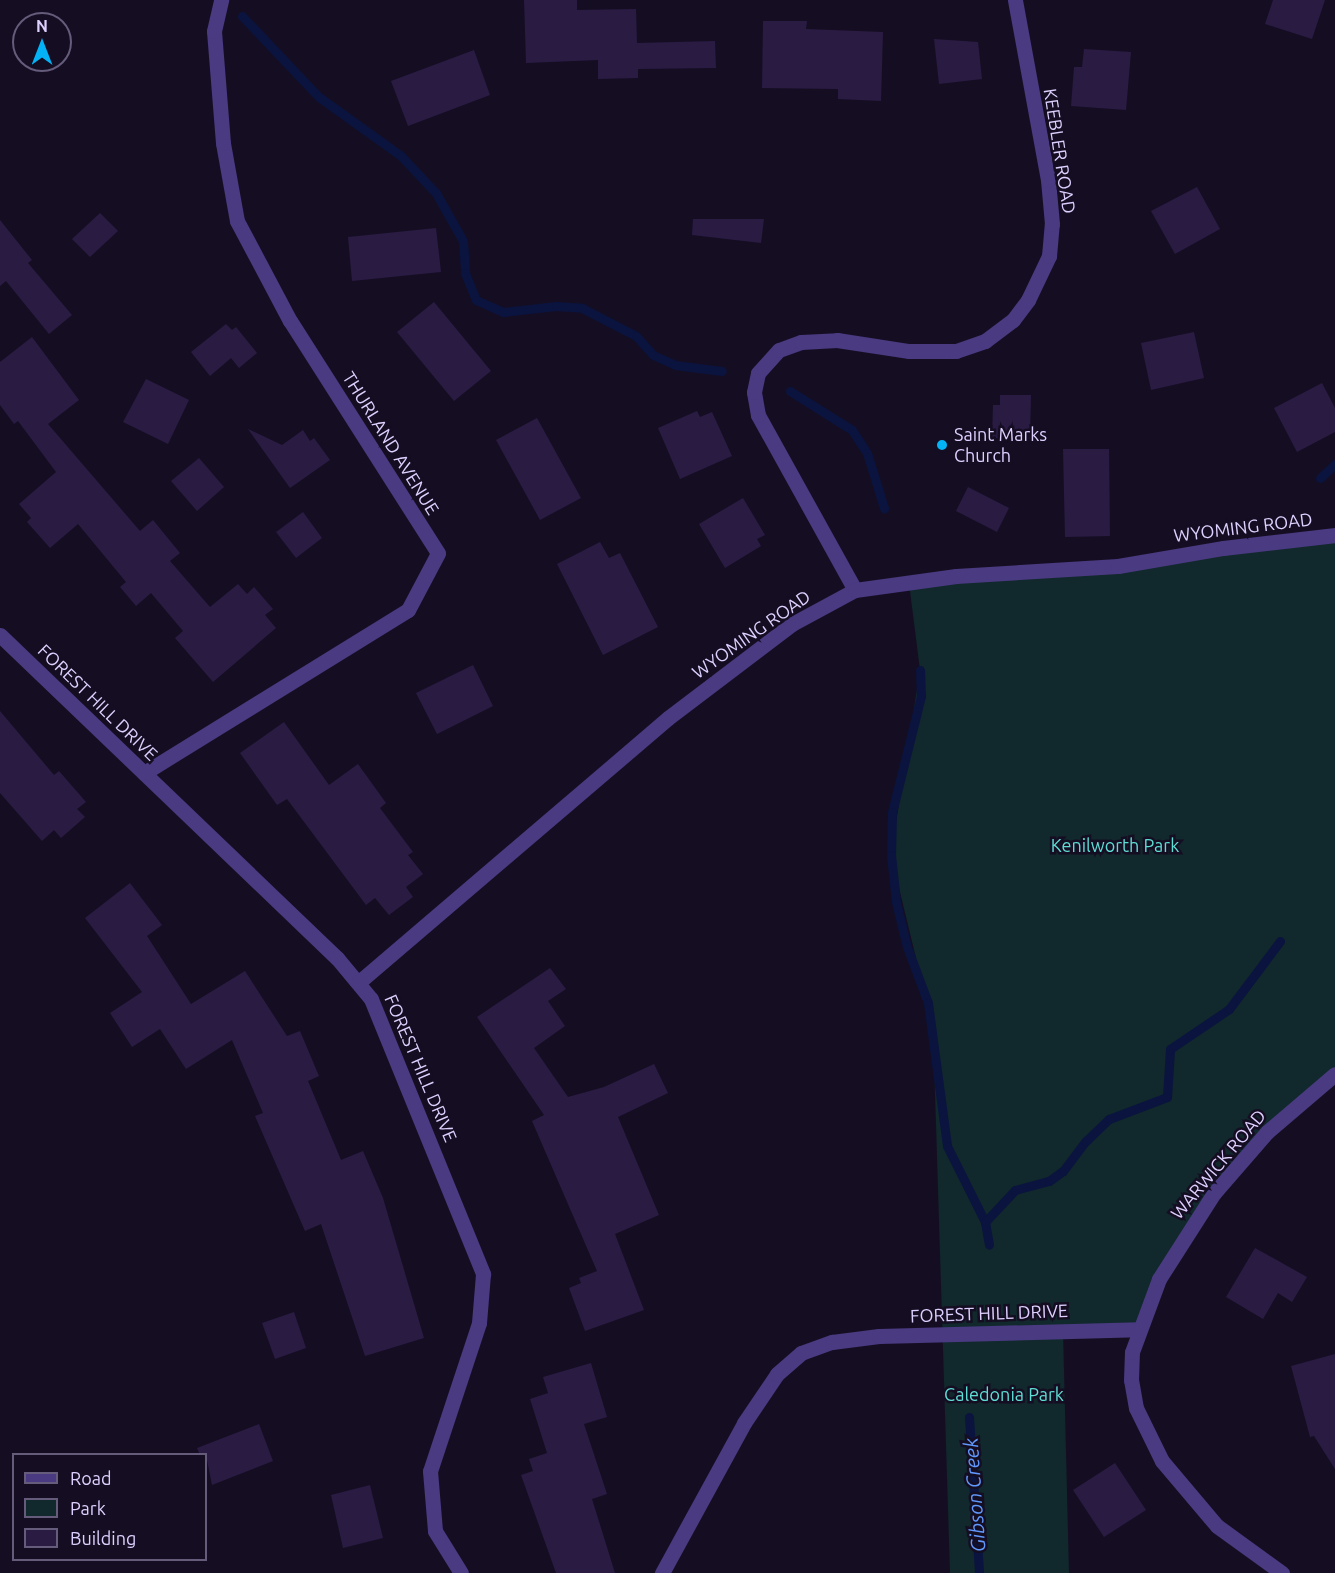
<!DOCTYPE html>
<html>
<head>
<meta charset="utf-8">
<style>
  body { margin:0 }
  #map { position:relative; width:1335px; height:1573px; overflow:hidden; background:#150e23; font-family:Ubuntu,sans-serif }
  div>[style] { position:absolute }
  .green>* { inset:0; background:#11282c }
  .stream>* { height:9px; margin:-4.5px; padding:0 4.5px; transform-origin:4.5px; border-radius:4.5px; background:#0a143f }
  .building>* { inset:0; background:#2a1b43 }
  .minor>* { height:15px; margin:-7.5px; padding:0 7.5px; transform-origin:7.5px; border-radius:7.5px; background:#493a81 }
  .dots>* { width:16px; height:16px; translate:-50% -50%; box-sizing:border-box; border:3px solid #150e23; border-radius:50% }
  span { translate:-50% -50%; white-space:nowrap; text-align:center; line-height:1.15; -webkit-text-stroke:5px #150e23; paint-order:stroke }
  .street-label { font-size:18px; color:#ded0fe }
  .poi-label { font-size:18px; color:#ded0fe }
  .left { translate:0 -50%; text-align:left }
  .park-label { font-size:18px; color:#5eddd4 }
  .water-label { font-size:20px; color:#6098fc; font-style:italic }
  .legend { position:absolute; left:12px; top:1453px; width:195px; height:108px; box-sizing:border-box; background:#150e23; border:2px solid #655c7b; margin:0; padding:8px 10px; list-style:none; font-size:18px; color:#ded0fe }
  .legend li { display:flex; align-items:center; gap:12px; height:30px }
  .legend b { width:30px; border:2px solid #655c7b }
  .north { position:absolute; left:12px; top:12px; width:60px; height:60px; box-sizing:border-box; background:#150e23; border:2px solid #655c7b; border-radius:50%; rotate:0deg; font-size:16px; font-weight:700; line-height:24px; text-align:center; color:#ded0fe }
  .north::after { content:''; display:block; margin:auto; width:21px; height:27px; background:#04b3f6; clip-path:polygon(50% 0,100% 100%,50% 72%,0 100%) }
</style>
</head>
<body>
<div id="map">
  <div class="green">
    <i style="clip-path:polygon(1335px 535px,1335px 1074px,1267px 1132px,1184px 1235px,1138px 1329px,1063px 1330px,1069px 1573px,950px 1573px,933px 1028px,891px 855px,920px 670px,909px 583px)"></i>
  </div>
  <div class="stream">
    <i style="left:242px;top:16px;width:112px;rotate:46.5deg"></i>
    <i style="left:319px;top:97px;width:101px;rotate:35.7deg"></i>
    <i style="left:401px;top:156px;width:51px;rotate:46.6deg"></i>
    <i style="left:436px;top:193px;width:55px;rotate:60.6deg"></i>
    <i style="left:463px;top:241px;width:32px;rotate:86deg"></i>
    <i style="left:465px;top:273px;width:29px;rotate:68deg"></i>
    <i style="left:476px;top:300px;width:30px;rotate:24deg"></i>
    <i style="left:503px;top:312px;width:53px;rotate:-6.5deg"></i>
    <i style="left:556px;top:306px;width:26px;rotate:4deg"></i>
    <i style="left:582px;top:308px;width:61px;rotate:27.4deg"></i>
    <i style="left:636px;top:336px;width:25px;rotate:48deg"></i>
    <i style="left:653px;top:355px;width:24px;rotate:24deg"></i>
    <i style="left:675px;top:365px;width:47px;rotate:7.3deg"></i>
    <i style="left:790px;top:391px;width:73px;rotate:32.2deg"></i>
    <i style="left:852px;top:430px;width:27px;rotate:57deg"></i>
    <i style="left:867px;top:453px;width:58px;rotate:72.8deg"></i>
    <i style="left:1320px;top:478px;width:21px;rotate:-43deg"></i>
    <i style="left:920px;top:670px;width:26px;rotate:88deg"></i>
    <i style="left:921px;top:696px;width:120px;rotate:104deg"></i>
    <i style="left:892px;top:812px;width:43px;rotate:91.3deg"></i>
    <i style="left:891px;top:855px;width:47px;rotate:83.9deg"></i>
    <i style="left:896px;top:902px;width:46px;rotate:76.3deg"></i>
    <i style="left:907px;top:947px;width:60px;rotate:69.4deg"></i>
    <i style="left:928px;top:1003px;width:144px;rotate:82.4deg"></i>
    <i style="left:947px;top:1146px;width:85px;rotate:63.4deg"></i>
    <i style="left:985px;top:1222px;width:23px;rotate:80deg"></i>
    <i style="left:985px;top:1222px;width:44px;rotate:-46.8deg"></i>
    <i style="left:1015px;top:1190px;width:35px;rotate:-15deg"></i>
    <i style="left:1049px;top:1181px;width:17px;rotate:-36deg"></i>
    <i style="left:1063px;top:1171px;width:38px;rotate:-53deg"></i>
    <i style="left:1086px;top:1141px;width:32px;rotate:-44deg"></i>
    <i style="left:1109px;top:1119px;width:62px;rotate:-20.8deg"></i>
    <i style="left:1167px;top:1097px;width:48px;rotate:-86.4deg"></i>
    <i style="left:1170px;top:1049px;width:71px;rotate:-34.1deg"></i>
    <i style="left:1229px;top:1009px;width:85px;rotate:-53.1deg"></i>
    <i style="left:969px;top:1417px;width:156px;rotate:86.3deg"></i>
  </div>
  <div class="building">
    <i style="clip-path:polygon(524px 0,577px 0,577px 10px,636px 9px,637px 43px,715px 41px,716px 68px,638px 69px,638px 78px,598px 79px,598px 60px,526px 63px)"></i>
    <i style="clip-path:polygon(1273px 0,1325px 0,1312px 39px,1265px 24px)"></i>
    <i style="clip-path:polygon(763px 21px,807px 21px,806px 29px,883px 32px,881px 101px,838px 99px,838px 89px,762px 88px)"></i>
    <i style="clip-path:polygon(934px 39px,978px 42px,982px 79px,939px 84px)"></i>
    <i style="clip-path:polygon(1084px 49px,1131px 52px,1126px 110px,1071px 106px,1074px 67px,1082px 67px)"></i>
    <i style="clip-path:polygon(474px 50px,490px 95px,408px 126px,391px 81px)"></i>
    <i style="clip-path:polygon(1197px 187px,1220px 229px,1175px 254px,1151px 211px)"></i>
    <i style="clip-path:polygon(100px 213px,118px 231px,90px 257px,72px 239px)"></i>
    <i style="clip-path:polygon(693px 219px,764px 219px,761px 243px,692px 235px)"></i>
    <i style="clip-path:polygon(0 220px,32px 260px,28px 263px,72px 315px,49px 334px,6px 281px,0 286px)"></i>
    <i style="clip-path:polygon(436px 228px,441px 272px,352px 281px,348px 237px)"></i>
    <i style="clip-path:polygon(434px 302px,491px 371px,454px 401px,397px 332px)"></i>
    <i style="clip-path:polygon(226px 324px,232px 330px,236px 327px,257px 353px,239px 368px,231px 358px,210px 376px,191px 352px)"></i>
    <i style="clip-path:polygon(1194px 332px,1204px 378px,1151px 390px,1141px 343px)"></i>
    <i style="clip-path:polygon(32px 337px,79px 400px,48px 424px,140px 531px,153px 520px,180px 553px,170px 561px,210px 607px,238px 584px,247px 594px,254px 587px,273px 609px,265px 615px,276px 628px,213px 682px,175px 638px,183px 631px,151px 593px,136px 606px,120px 587px,126px 582px,78px 524px,50px 548px,27px 522px,31px 518px,19px 504px,56px 472px,18px 421px,14px 424px,0 405px,0 362px)"></i>
    <i style="clip-path:polygon(146px 379px,189px 400px,168px 444px,123px 422px)"></i>
    <i style="clip-path:polygon(1322px 383px,1335px 408px,1335px 432px,1297px 452px,1274px 408px)"></i>
    <i style="clip-path:polygon(1000px 395px,1031px 395px,1030px 439px,992px 438px,993px 405px,1000px 405px)"></i>
    <i style="clip-path:polygon(697px 411px,700px 417px,712px 412px,732px 456px,680px 479px,658px 428px)"></i>
    <i style="clip-path:polygon(537px 418px,581px 498px,540px 520px,496px 440px)"></i>
    <i style="clip-path:polygon(248px 429px,282px 445px,303px 430px,310px 441px,314px 438px,330px 460px,290px 488px)"></i>
    <i style="clip-path:polygon(1063px 449px,1109px 449px,1110px 536px,1065px 537px)"></i>
    <i style="clip-path:polygon(199px 458px,224px 487px,197px 511px,171px 481px)"></i>
    <i style="clip-path:polygon(968px 487px,1009px 508px,997px 532px,956px 511px)"></i>
    <i style="clip-path:polygon(743px 498px,765px 535px,757px 539px,761px 546px,725px 568px,699px 524px)"></i>
    <i style="clip-path:polygon(303px 512px,322px 538px,296px 558px,276px 532px)"></i>
    <i style="clip-path:polygon(600px 542px,609px 558px,620px 553px,658px 627px,603px 655px,557px 564px)"></i>
    <i style="clip-path:polygon(473px 665px,493px 706px,437px 734px,416px 693px)"></i>
    <i style="clip-path:polygon(0 711px,54px 775px,59px 771px,86px 802px,77px 809px,85px 817px,61px 838px,54px 830px,42px 841px,0 793px)"></i>
    <i style="clip-path:polygon(284px 722px,329px 785px,358px 764px,386px 803px,380px 808px,413px 852px,408px 855px,423px 874px,406px 887px,413px 897px,389px 915px,375px 898px,366px 905px,287px 799px,277px 805px,240px 753px)"></i>
    <i style="clip-path:polygon(130px 883px,162px 925px,147px 936px,191px 1004px,245px 971px,287px 1036px,300px 1031px,319px 1076px,308px 1081px,341px 1160px,363px 1151px,383px 1198px,424px 1338px,365px 1356px,321px 1224px,305px 1231px,255px 1116px,263px 1113px,232px 1040px,186px 1069px,160px 1029px,132px 1047px,110px 1013px,142px 992px,85px 918px)"></i>
    <i style="clip-path:polygon(550px 968px,566px 989px,548px 1001px,565px 1026px,534px 1048px,568px 1097px,604px 1087px,654px 1064px,668px 1093px,618px 1117px,659px 1215px,615px 1234px,644px 1310px,585px 1331px,569px 1288px,581px 1283px,579px 1278px,597px 1271px,532px 1121px,544px 1115px,477px 1017px)"></i>
    <i style="clip-path:polygon(1255px 1248px,1307px 1277px,1292px 1302px,1278px 1293px,1263px 1319px,1226px 1297px)"></i>
    <i style="clip-path:polygon(294px 1312px,306px 1348px,275px 1359px,262px 1323px)"></i>
    <i style="clip-path:polygon(1335px 1354px,1335px 1469px,1314px 1436px,1310px 1437px,1291px 1366px)"></i>
    <i style="clip-path:polygon(591px 1363px,607px 1417px,584px 1424px,607px 1494px,592px 1499px,615px 1573px,556px 1573px,521px 1475px,533px 1471px,529px 1459px,547px 1453px,530px 1399px,548px 1393px,543px 1377px)"></i>
    <i style="clip-path:polygon(259px 1424px,273px 1461px,212px 1485px,206px 1455px,200px 1455px,197px 1448px)"></i>
    <i style="clip-path:polygon(1115px 1463px,1146px 1510px,1104px 1537px,1073px 1490px)"></i>
    <i style="clip-path:polygon(370px 1485px,383px 1538px,343px 1548px,331px 1495px)"></i>
  </div>
  <div class="minor">
    <i style="left:855px;top:590px;width:200px;rotate:-119deg"></i>
    <i style="left:758px;top:415px;width:23px;rotate:-100deg"></i>
    <i style="left:754px;top:392px;width:19px;rotate:-78deg"></i>
    <i style="left:758px;top:373px;width:31px;rotate:-48deg"></i>
    <i style="left:779px;top:350px;width:23px;rotate:-20deg"></i>
    <i style="left:801px;top:342px;width:36px;rotate:-3deg"></i>
    <i style="left:837px;top:340px;width:73px;rotate:8.7deg"></i>
    <i style="left:909px;top:351px;width:47px"></i>
    <i style="left:956px;top:351px;width:31px;rotate:-19deg"></i>
    <i style="left:985px;top:341px;width:35px;rotate:-37deg"></i>
    <i style="left:1013px;top:320px;width:25px;rotate:-53deg"></i>
    <i style="left:1028px;top:300px;width:49px;rotate:-64.5deg"></i>
    <i style="left:1049px;top:256px;width:32px;rotate:-85deg"></i>
    <i style="left:1052px;top:224px;width:44px;rotate:-95.2deg"></i>
    <i style="left:1048px;top:180px;width:183px;rotate:-100.4deg"></i>
    <i style="left:0;top:635px;width:467px;rotate:43.8deg"></i>
    <i style="left:337px;top:958px;width:53px;rotate:50.3deg"></i>
    <i style="left:371px;top:999px;width:297px;rotate:67.8deg"></i>
    <i style="left:483px;top:1274px;width:49px;rotate:94.7deg"></i>
    <i style="left:479px;top:1323px;width:156px;rotate:108.3deg"></i>
    <i style="left:430px;top:1471px;width:60px;rotate:85.2deg"></i>
    <i style="left:435px;top:1531px;width:49px;rotate:58.2deg"></i>
    <i style="left:144px;top:773px;width:310px;rotate:-31.7deg"></i>
    <i style="left:408px;top:610px;width:64px;rotate:-62.2deg"></i>
    <i style="left:438px;top:553px;width:275px;rotate:-122.5deg"></i>
    <i style="left:290px;top:321px;width:113px;rotate:-117.9deg"></i>
    <i style="left:237px;top:221px;width:79px;rotate:-100.2deg"></i>
    <i style="left:223px;top:143px;width:112px;rotate:-94.6deg"></i>
    <i style="left:214px;top:31px;width:32px;rotate:-77deg"></i>
    <i style="left:359px;top:982px;width:406px;rotate:-40.5deg"></i>
    <i style="left:668px;top:718px;width:156px;rotate:-37.2deg"></i>
    <i style="left:792px;top:624px;width:72px;rotate:-28.4deg"></i>
    <i style="left:855px;top:590px;width:102px;rotate:-7.9deg"></i>
    <i style="left:956px;top:576px;width:162px;rotate:-3.5deg"></i>
    <i style="left:1118px;top:566px;width:107px;rotate:-9.7deg"></i>
    <i style="left:1223px;top:548px;width:113px;rotate:-6.6deg"></i>
    <i style="left:662px;top:1573px;width:171px;rotate:-61.3deg"></i>
    <i style="left:744px;top:1423px;width:59px;rotate:-56deg"></i>
    <i style="left:777px;top:1374px;width:32px;rotate:-41deg"></i>
    <i style="left:801px;top:1353px;width:33px;rotate:-20deg"></i>
    <i style="left:832px;top:1342px;width:47px;rotate:-7.3deg"></i>
    <i style="left:879px;top:1336px;width:259px;rotate:-1.5deg"></i>
    <i style="left:1282px;top:1573px;width:80px;rotate:-144.1deg"></i>
    <i style="left:1217px;top:1526px;width:85px;rotate:-130.2deg"></i>
    <i style="left:1162px;top:1461px;width:59px;rotate:-116.1deg"></i>
    <i style="left:1136px;top:1408px;width:28px;rotate:-100deg"></i>
    <i style="left:1131px;top:1380px;width:28px;rotate:-88deg"></i>
    <i style="left:1132px;top:1352px;width:78px;rotate:-69.7deg"></i>
    <i style="left:1159px;top:1279px;width:102px;rotate:-57.4deg"></i>
    <i style="left:1214px;top:1193px;width:81px;rotate:-49deg"></i>
    <i style="left:1267px;top:1132px;width:89px;rotate:-40.5deg"></i>
  </div>
  <div class="dots">
    <i style="left:942px;top:445px;background:#04b3f6"></i>
  </div>
  <div class="street-label">
    <span style="left:1060px;top:151px;rotate:81deg">KEEBLER ROAD</span>
    <span style="left:391px;top:443px;rotate:58deg">THURLAND AVENUE</span>
    <span style="left:1243px;top:527px;rotate:-7deg">WYOMING ROAD</span>
    <span style="left:751px;top:634px;rotate:-35deg">WYOMING ROAD</span>
    <span style="left:98px;top:702px;rotate:44deg">FOREST HILL DRIVE</span>
    <span style="left:421px;top:1068px;rotate:67deg">FOREST HILL DRIVE</span>
    <span style="left:1218px;top:1164px;rotate:-50deg">WARWICK ROAD</span>
    <span style="left:989px;top:1313px;rotate:-2deg">FOREST HILL DRIVE</span>
  </div>
  <div class="poi-label">
    <span class="left" style="left:954px;top:445px">Saint Marks<br>Church</span>
  </div>
  <div class="park-label">
    <span style="left:1115px;top:845px">Kenilworth Park</span>
    <span style="left:1004px;top:1394px">Caledonia Park</span>
  </div>
  <div class="water-label">
    <span style="left:974px;top:1495px;rotate:-94deg">Gibson Creek</span>
  </div>
  <ul class="legend">
  <li><b style="height:8px;background:#493a81"></b>Road</li>
  <li><b style="height:16px;background:#11282c"></b>Park</li>
  <li><b style="height:16px;background:#2a1b43"></b>Building</li>
  </ul>
  <div class="north">N</div>
</div>
</body>
</html>
